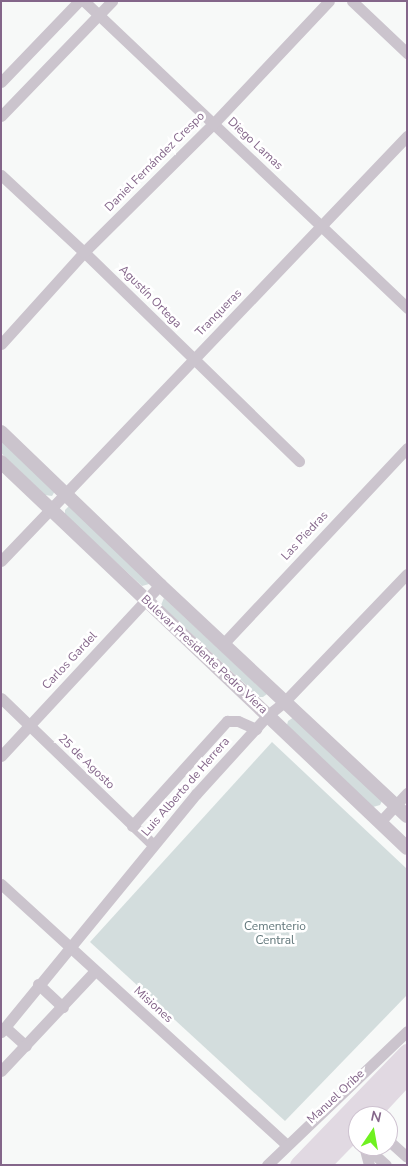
<!DOCTYPE html>
<html>
<head>
<meta charset="utf-8">
<style>
  body { margin:0 }
  #map { position:relative; width:408px; height:1166px; overflow:hidden; background:#f7f9f8; font-family:"Nunito Sans",sans-serif }
  div>[style] { position:absolute }
  .green>* { inset:0; background:#d3dddd }
  .minor>* { height:11px; margin:-5.5px; padding:0 5.5px; transform-origin:5.5px; border-radius:5.5px; background:#cbc4cd }
  .tertiary>* { height:14px; margin:-7px; padding:0 7px; transform-origin:7px; border-radius:7px; background:#cbc4cd }
  .trunk>* { height:19px; margin:-9.5px; padding:0 9.5px; transform-origin:9.5px; border-radius:9.5px; background:#e1d9e2 }
  span { translate:-50% -50%; white-space:nowrap; text-align:center; line-height:1.15; -webkit-text-stroke:5px #fff; paint-order:stroke }
  .street-label { font-size:12px; color:#84668a }
  .park-label { font-size:12px; color:#62777b }
  .frame { position:absolute; inset:0; border:2px solid #84668a; pointer-events:none }
  .north { position:absolute; left:348px; top:1106px; width:50px; height:50px; box-sizing:border-box; background:#fff; border:1px solid #cec2d0; border-radius:50%; rotate:12deg; font-size:14px; font-weight:700; line-height:20px; text-align:center; color:#84668a }
  .north::after { content:''; display:block; margin:auto; width:18px; height:22px; background:#6ff120; clip-path:polygon(50% 0,100% 100%,50% 72%,0 100%) }
</style>
</head>
<body>
<div id="map">
  <div class="green">
    <i style="clip-path:polygon(1px 438px,55px 491px,52px 496px,45px 495px,1px 453px)"></i>
    <i style="clip-path:polygon(69px 506px,149px 580px,149px 584px,142px 586px,65px 515px,65px 510px)"></i>
    <i style="clip-path:polygon(164px 598px,267px 694px,263px 697px,259px 697px,161px 605px)"></i>
    <i style="clip-path:polygon(294px 717px,382px 801px,380px 805px,373px 807px,287px 725px,288px 721px)"></i>
    <i style="clip-path:polygon(272px 742px,407px 869px,407px 995px,285px 1121px,90px 942px)"></i>
  </div>
  <div class="minor">
    <i style="left:84px;top:1px;width:446px;rotate:43.5deg"></i>
    <i style="left:352px;top:1px;width:76px;rotate:43.4deg"></i>
    <i style="left:1px;top:82px;width:112px;rotate:-46.1deg"></i>
    <i style="left:1px;top:116px;width:160px;rotate:-46deg"></i>
    <i style="left:1px;top:175px;width:113px;rotate:42.9deg"></i>
    <i style="left:84px;top:252px;width:300px;rotate:44.2deg"></i>
    <i style="left:1px;top:344px;width:124px;rotate:-47.9deg"></i>
    <i style="left:84px;top:252px;width:182px;rotate:-44.8deg"></i>
    <i style="left:213px;top:124px;width:169px;rotate:-46.7deg"></i>
    <i style="left:1px;top:561px;width:588px;rotate:-46.31deg"></i>
    <i style="left:223px;top:644px;width:269px;rotate:-46.8deg"></i>
    <i style="left:1px;top:698px;width:211px;rotate:44deg"></i>
    <i style="left:1px;top:756px;width:233px;rotate:-47.1deg"></i>
    <i style="left:380px;top:822px;width:40px;rotate:-47deg"></i>
    <i style="left:132px;top:826px;width:142px;rotate:-47.9deg"></i>
    <i style="left:227px;top:721px;width:11px"></i>
    <i style="left:238px;top:721px;width:20px;rotate:24deg"></i>
    <i style="left:1px;top:884px;width:386px;rotate:42.4deg"></i>
    <i style="left:38px;top:984px;width:34px;rotate:43deg"></i>
    <i style="left:5px;top:1027px;width:28px;rotate:42deg"></i>
    <i style="left:1px;top:1032px;width:308px;rotate:-50.7deg"></i>
    <i style="left:196px;top:794px;width:107px;rotate:-47.7deg"></i>
    <i style="left:268px;top:715px;width:22px;rotate:-39deg"></i>
    <i style="left:285px;top:701px;width:176px;rotate:-46.2deg"></i>
    <i style="left:1px;top:1071px;width:137px;rotate:-46.8deg"></i>
    <i style="left:388px;top:1140px;width:25px;rotate:42deg"></i>
    <i style="left:364px;top:1146px;width:20px;rotate:75deg"></i>
    <i style="left:365px;top:1146px;width:28px;rotate:42deg"></i>
    <i style="left:267px;top:1165px;width:194px;rotate:-43.7deg"></i>
  </div>
  <div class="tertiary">
    <i style="left:1px;top:432px;width:221px;rotate:43.9deg"></i>
    <i style="left:160px;top:585px;width:338px;rotate:43.1deg"></i>
    <i style="left:1px;top:462px;width:560px;rotate:43.55deg"></i>
  </div>
  <div class="trunk">
    <i style="left:368px;top:1116px;width:57px;rotate:-47.1deg"></i>
    <i style="left:299px;top:1165px;width:156px;rotate:-46deg"></i>
    <i style="left:320px;top:1165px;width:54px;rotate:-45.7deg"></i>
  </div>
  <div class="street-label">
    <span style="left:255px;top:144px;rotate:43deg">Diego Lamas</span>
    <span style="left:155px;top:162px;rotate:-45deg">Daniel Fernández Crespo</span>
    <span style="left:150px;top:297px;rotate:45deg">Agustín Ortega</span>
    <span style="left:219px;top:313px;rotate:-46deg">Tranqueras</span>
    <span style="left:305px;top:536px;rotate:-47deg">Las Piedras</span>
    <span style="left:204px;top:655px;rotate:43deg">Bulevar Presidente Pedro Viera</span>
    <span style="left:70px;top:661px;rotate:-47deg">Carlos Gardel</span>
    <span style="left:86px;top:762px;rotate:44deg">25 de Agosto</span>
    <span style="left:186px;top:787px;rotate:-49deg">Luis Alberto de Herrera</span>
    <span style="left:153px;top:1005px;rotate:42deg">Misiones</span>
    <span style="left:336px;top:1097px;rotate:-43deg">Manuel Oribe</span>
  </div>
  <div class="park-label">
    <span style="left:275px;top:934px">Cementerio<br>Central</span>
  </div>
  <div class="frame"></div>
  <div class="north">N</div>
</div>
</body>
</html>
